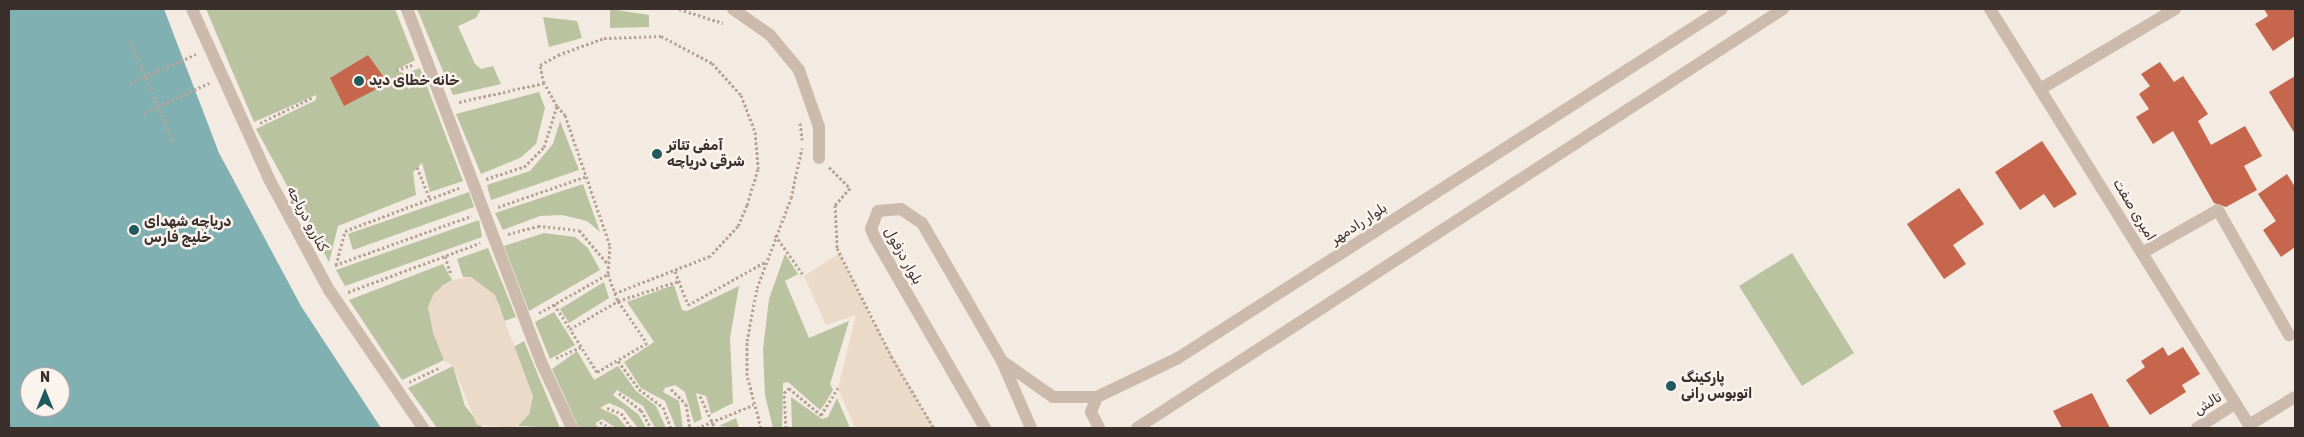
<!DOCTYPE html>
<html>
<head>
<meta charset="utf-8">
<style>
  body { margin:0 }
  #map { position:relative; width:2304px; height:437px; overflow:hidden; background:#f3eae1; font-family:Rubik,Cairo,sans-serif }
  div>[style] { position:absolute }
  .green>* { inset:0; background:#b9c3a0 }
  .plaza>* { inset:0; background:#ebdac8 }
  .water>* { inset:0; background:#80b0b1 }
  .building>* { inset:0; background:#c5664d }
  .path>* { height:3px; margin-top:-1.5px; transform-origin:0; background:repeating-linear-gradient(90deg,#b8a496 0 2.5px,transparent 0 5px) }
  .minor>* { height:12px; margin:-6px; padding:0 6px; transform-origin:6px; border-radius:6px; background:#ccbaac }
  .dots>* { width:14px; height:14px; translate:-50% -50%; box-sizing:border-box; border:2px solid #fbf4ee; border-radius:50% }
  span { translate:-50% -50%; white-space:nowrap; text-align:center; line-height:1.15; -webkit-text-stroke:5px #fbf4ee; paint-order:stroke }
  .poi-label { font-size:14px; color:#3a2f2b; font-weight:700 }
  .left { translate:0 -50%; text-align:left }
  .street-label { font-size:14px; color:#3a2f2b }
  .frame { position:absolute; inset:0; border:10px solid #3a2f2b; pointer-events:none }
  .north { position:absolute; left:20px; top:367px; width:50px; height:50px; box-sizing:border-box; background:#fbf4ee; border:1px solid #aea5a0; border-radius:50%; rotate:0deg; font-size:14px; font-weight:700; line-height:20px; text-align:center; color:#3a2f2b }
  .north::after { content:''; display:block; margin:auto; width:18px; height:22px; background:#205a5c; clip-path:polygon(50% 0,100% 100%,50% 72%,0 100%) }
</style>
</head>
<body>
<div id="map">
  <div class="green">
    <i style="clip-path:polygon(206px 9px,395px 9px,415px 60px,396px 70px,405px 74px,420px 68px,463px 181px,430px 192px,422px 163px,413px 172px,416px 195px,338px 226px,329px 262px,256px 129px,316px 100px,316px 95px,254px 122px)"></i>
    <i style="clip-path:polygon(417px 9px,481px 9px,476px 18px,458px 26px,475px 64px,481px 69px,493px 66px,501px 84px,453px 95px)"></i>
    <i style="clip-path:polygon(610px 9px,649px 15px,649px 27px,610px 28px)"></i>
    <i style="clip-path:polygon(543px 17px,577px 21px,582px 38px,549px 47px)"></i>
    <i style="clip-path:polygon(539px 92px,545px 108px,536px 144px,520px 158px,481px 174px,456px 114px)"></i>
    <i style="clip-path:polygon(560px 121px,579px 170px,491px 200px,487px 185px,530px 171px,553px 144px)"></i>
    <i style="clip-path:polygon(583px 184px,600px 232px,587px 221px,562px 215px,540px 216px,503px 230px,495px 213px)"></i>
    <i style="clip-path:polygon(469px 192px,474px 207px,353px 250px,348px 234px)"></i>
    <i style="clip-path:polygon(479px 220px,482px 237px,345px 286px,336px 270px)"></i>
    <i style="clip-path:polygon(544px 233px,575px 237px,588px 248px,600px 270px,529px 311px,504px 246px)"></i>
    <i style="clip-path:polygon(488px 248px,516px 317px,504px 321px,499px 304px,471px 277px,463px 277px,457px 259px)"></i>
    <i style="clip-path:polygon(1792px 253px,1854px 353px,1802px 386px,1739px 286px)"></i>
    <i style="clip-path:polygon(785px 254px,798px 274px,785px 281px,809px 338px,849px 321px,830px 384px,833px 390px,824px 405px,820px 410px,788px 382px,783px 383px,782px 428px,773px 428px,765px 395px,763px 349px,769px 299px)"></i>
    <i style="clip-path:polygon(443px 264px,452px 280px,442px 286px,428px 308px,444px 360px,402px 380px,349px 300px)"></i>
    <i style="clip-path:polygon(604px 282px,609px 298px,569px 323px,560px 309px)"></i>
    <i style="clip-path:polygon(674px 285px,682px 310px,687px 311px,739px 286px,730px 338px,733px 403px,711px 414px,706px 396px,696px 393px,702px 419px,694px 423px,685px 392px,675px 385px,665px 388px,663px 392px,679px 401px,683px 428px,676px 428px,665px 401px,641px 388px,624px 362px,654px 342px,627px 302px)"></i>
    <i style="clip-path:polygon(554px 312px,575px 345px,550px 359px,535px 322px)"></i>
    <i style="clip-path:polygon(524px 341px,560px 428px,518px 426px,529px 414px,533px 396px,512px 348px)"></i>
    <i style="clip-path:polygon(577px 351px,594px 380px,618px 366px,636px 391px,656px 406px,666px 428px,655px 428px,643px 406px,617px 390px,613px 395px,639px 415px,646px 428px,638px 428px,623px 409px,609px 403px,600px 408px,617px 416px,627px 428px,616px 428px,602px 419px,595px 424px,600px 428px,579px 428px,552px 369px)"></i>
    <i style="clip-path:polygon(453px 366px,465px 406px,483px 428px,437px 428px,408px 388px)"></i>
    <i style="clip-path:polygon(791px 397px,822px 419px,828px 417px,837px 398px,850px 428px,792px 428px)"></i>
    <i style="clip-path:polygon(736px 418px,739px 428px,719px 426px)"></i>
  </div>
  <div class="plaza">
    <i style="clip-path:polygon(840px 253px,871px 318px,934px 428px,855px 428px,838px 388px,856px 315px,826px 325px,804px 276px)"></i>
    <i style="clip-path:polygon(471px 277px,495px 295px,533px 396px,529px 414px,515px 428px,477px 425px,453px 366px,444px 360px,433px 333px,428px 307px,434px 293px,452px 280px)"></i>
  </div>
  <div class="water">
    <i style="clip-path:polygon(evenodd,9px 9px,164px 9px,219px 153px,301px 306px,381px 428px,9px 428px,9px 9px,30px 377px,60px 377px,60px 407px,30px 407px,30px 377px)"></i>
  </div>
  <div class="building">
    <i style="clip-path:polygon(2264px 9px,2295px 9px,2295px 36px,2273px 51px,2255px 24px,2268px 16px)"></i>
    <i style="clip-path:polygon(368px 55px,388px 83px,344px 106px,330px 78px)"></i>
    <i style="clip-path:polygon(2160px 62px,2174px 82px,2183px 76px,2208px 114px,2198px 121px,2211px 145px,2245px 126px,2262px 156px,2244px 166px,2257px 190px,2226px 207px,2214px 203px,2173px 131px,2153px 144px,2136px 117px,2149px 109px,2139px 94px,2150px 86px,2141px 74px)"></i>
    <i style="clip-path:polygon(2295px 76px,2295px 134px,2269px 92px)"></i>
    <i style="clip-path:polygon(2042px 141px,2077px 194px,2054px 208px,2044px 194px,2020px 210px,1995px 172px)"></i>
    <i style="clip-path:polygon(2287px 174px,2295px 187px,2295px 247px,2281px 257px,2263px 230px,2276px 221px,2258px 194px)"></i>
    <i style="clip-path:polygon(1959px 188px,1984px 224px,1953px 245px,1966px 264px,1944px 279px,1907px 224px)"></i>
    <i style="clip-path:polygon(2163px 347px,2168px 356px,2183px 347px,2200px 374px,2182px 385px,2186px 392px,2150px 415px,2126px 380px,2145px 367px,2141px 361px)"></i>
    <i style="clip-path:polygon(2092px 393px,2110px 428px,2062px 428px,2053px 411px)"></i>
  </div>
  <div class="path">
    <i style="left:679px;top:9px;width:46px;rotate:17.7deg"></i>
    <i style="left:130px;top:41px;width:111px;rotate:66.7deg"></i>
    <i style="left:396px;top:70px;width:17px;rotate:-17deg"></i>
    <i style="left:130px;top:83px;width:72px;rotate:-23.7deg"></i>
    <i style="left:459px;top:102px;width:87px;rotate:-12.6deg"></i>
    <i style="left:557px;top:106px;width:12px;rotate:48deg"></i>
    <i style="left:565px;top:115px;width:139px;rotate:71deg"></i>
    <i style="left:610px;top:246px;width:28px;rotate:94deg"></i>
    <i style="left:144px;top:113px;width:72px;rotate:-24.8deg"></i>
    <i style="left:260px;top:123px;width:59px;rotate:-26.1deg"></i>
    <i style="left:800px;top:123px;width:17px;rotate:83deg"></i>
    <i style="left:417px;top:167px;width:35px;rotate:68deg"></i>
    <i style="left:829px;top:167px;width:30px;rotate:45deg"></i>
    <i style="left:850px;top:188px;width:23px;rotate:131deg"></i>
    <i style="left:835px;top:205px;width:43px;rotate:87.3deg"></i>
    <i style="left:837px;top:248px;width:121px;rotate:63.4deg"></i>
    <i style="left:891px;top:356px;width:84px;rotate:59.2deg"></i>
    <i style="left:486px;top:179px;width:40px;rotate:-18deg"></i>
    <i style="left:524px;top:167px;width:28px;rotate:-45deg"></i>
    <i style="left:544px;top:147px;width:43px;rotate:-72.4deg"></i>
    <i style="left:557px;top:106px;width:26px;rotate:-119deg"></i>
    <i style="left:544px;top:83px;width:18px;rotate:-103deg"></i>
    <i style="left:540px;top:65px;width:21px;rotate:-29deg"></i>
    <i style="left:558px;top:55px;width:49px;rotate:-20.3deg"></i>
    <i style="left:604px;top:38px;width:57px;rotate:-2deg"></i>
    <i style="left:661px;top:36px;width:58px;rotate:27.9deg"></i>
    <i style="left:712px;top:63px;width:43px;rotate:47.8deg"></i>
    <i style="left:741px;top:95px;width:40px;rotate:69deg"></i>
    <i style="left:755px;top:132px;width:37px;rotate:85deg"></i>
    <i style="left:758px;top:169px;width:38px;rotate:107deg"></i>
    <i style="left:747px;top:205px;width:23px;rotate:113deg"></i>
    <i style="left:738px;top:226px;width:41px;rotate:133deg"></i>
    <i style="left:710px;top:256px;width:102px;rotate:158.7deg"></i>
    <i style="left:498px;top:207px;width:94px;rotate:-19.2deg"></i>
    <i style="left:508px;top:234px;width:31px;rotate:-15deg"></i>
    <i style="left:538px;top:226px;width:41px;rotate:5.6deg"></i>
    <i style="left:579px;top:230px;width:43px;rotate:49.7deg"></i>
    <i style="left:775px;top:235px;width:50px;rotate:54.7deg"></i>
    <i style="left:445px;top:256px;width:20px;rotate:72deg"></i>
    <i style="left:335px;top:265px;width:145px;rotate:-19.8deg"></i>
    <i style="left:336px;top:265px;width:35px;rotate:-75deg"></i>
    <i style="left:345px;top:231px;width:122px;rotate:-20.7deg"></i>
    <i style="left:675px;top:271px;width:36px;rotate:69deg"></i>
    <i style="left:688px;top:305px;width:88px;rotate:-29.2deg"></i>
    <i style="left:348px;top:292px;width:141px;rotate:-20.4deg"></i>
    <i style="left:618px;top:301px;width:51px;rotate:55.4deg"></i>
    <i style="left:647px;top:343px;width:58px;rotate:149.9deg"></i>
    <i style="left:597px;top:372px;width:51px;rotate:-122.1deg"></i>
    <i style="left:570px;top:329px;width:56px;rotate:-30.3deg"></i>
    <i style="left:554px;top:304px;width:30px;rotate:57deg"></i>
    <i style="left:539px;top:313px;width:79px;rotate:-29.5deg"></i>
    <i style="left:608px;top:274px;width:29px;rotate:70deg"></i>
    <i style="left:618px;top:301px;width:64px;rotate:-18.2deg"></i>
    <i style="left:556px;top:358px;width:27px;rotate:-24deg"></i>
    <i style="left:618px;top:361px;width:35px;rotate:53deg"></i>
    <i style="left:639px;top:389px;width:30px;rotate:37deg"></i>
    <i style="left:663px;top:407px;width:22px;rotate:69deg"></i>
    <i style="left:409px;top:382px;width:35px;rotate:-25deg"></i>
    <i style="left:671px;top:389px;width:21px;rotate:45deg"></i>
    <i style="left:686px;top:404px;width:24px;rotate:81deg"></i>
    <i style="left:619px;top:393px;width:28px;rotate:38deg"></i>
    <i style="left:641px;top:410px;width:21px;rotate:61deg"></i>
    <i style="left:700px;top:396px;width:35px;rotate:65deg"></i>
    <i style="left:607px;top:408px;width:15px;rotate:20deg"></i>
    <i style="left:621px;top:413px;width:18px;rotate:56deg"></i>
    <i style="left:600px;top:422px;width:13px;rotate:29deg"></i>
    <i style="left:697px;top:428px;width:61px;rotate:-22.3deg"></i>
    <i style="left:761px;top:428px;width:55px;rotate:-104.8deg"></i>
    <i style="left:747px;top:375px;width:34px;rotate:-90deg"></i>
    <i style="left:747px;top:341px;width:54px;rotate:-79.3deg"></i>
    <i style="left:757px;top:288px;width:96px;rotate:-69.3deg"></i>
    <i style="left:791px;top:198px;width:51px;rotate:-77.6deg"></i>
    <i style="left:786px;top:428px;width:35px;rotate:-93deg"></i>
    <i style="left:784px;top:393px;width:7px;rotate:-45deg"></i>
    <i style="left:789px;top:388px;width:42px;rotate:40.2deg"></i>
    <i style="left:821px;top:415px;width:32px;rotate:-58deg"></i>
  </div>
  <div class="minor">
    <i style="left:192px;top:9px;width:187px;rotate:65.6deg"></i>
    <i style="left:269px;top:179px;width:126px;rotate:61.6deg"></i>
    <i style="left:329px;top:290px;width:167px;rotate:55.7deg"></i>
    <i style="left:407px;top:9px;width:380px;rotate:69.2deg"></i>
    <i style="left:542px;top:364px;width:71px;rotate:64.9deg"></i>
    <i style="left:733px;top:9px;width:45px;rotate:35.1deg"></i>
    <i style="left:770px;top:35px;width:45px;rotate:50.4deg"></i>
    <i style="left:799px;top:70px;width:60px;rotate:70.7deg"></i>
    <i style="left:819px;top:127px;width:31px;rotate:90deg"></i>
    <i style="left:1990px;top:9px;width:494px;rotate:58.1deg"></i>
    <i style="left:2042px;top:88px;width:155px;rotate:-30.7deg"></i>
    <i style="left:2142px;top:253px;width:87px;rotate:-29.5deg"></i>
    <i style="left:2218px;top:210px;width:144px;rotate:60.4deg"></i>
    <i style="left:1002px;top:361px;width:62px;rotate:35.2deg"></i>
    <i style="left:1053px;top:397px;width:44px"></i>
    <i style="left:1097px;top:397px;width:90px;rotate:-25.7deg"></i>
    <i style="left:1178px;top:358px;width:646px;rotate:-32.68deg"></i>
    <i style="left:1097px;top:397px;width:16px;rotate:112deg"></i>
    <i style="left:1091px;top:412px;width:18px;rotate:63deg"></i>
    <i style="left:2249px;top:425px;width:54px;rotate:-31.3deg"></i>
    <i style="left:985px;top:428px;width:220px;rotate:-120.1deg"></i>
    <i style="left:875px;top:238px;width:10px;rotate:-114deg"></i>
    <i style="left:871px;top:229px;width:19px;rotate:-69deg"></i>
    <i style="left:878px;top:211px;width:23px;rotate:-5deg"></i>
    <i style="left:901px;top:209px;width:25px;rotate:34deg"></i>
    <i style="left:922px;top:223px;width:160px;rotate:59.9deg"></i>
    <i style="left:1002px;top:361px;width:73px;rotate:66.6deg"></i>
    <i style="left:1137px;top:428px;width:770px;rotate:-32.97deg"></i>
    <i style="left:2197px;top:428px;width:45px;rotate:-32.3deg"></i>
  </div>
  <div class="dots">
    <i style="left:359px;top:81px;background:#205a5c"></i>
    <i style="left:657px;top:154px;background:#205a5c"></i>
    <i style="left:134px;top:230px;background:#205a5c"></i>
    <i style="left:1671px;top:386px;background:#205a5c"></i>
  </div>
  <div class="poi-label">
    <span class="left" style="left:369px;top:81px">خانه خطای دید</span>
    <span class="left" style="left:667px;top:154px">آمفی تئاتر<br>شرقی دریاچه</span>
    <span class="left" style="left:144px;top:230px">دریاچه شهدای<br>خلیج فارس</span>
    <span class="left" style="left:1681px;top:386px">پارکینگ<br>اتوبوس رانی</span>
  </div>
  <div class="street-label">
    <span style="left:2134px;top:210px;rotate:59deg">امیری صفت</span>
    <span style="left:307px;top:219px;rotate:62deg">کناررو دریاچه</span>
    <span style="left:1359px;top:224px;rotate:-33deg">بلوار رادمهر</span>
    <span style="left:903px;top:256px;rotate:61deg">بلوار دزفول</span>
    <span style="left:2208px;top:404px;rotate:-32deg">تالش</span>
  </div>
  <div class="frame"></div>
  <div class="north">N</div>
</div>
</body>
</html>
